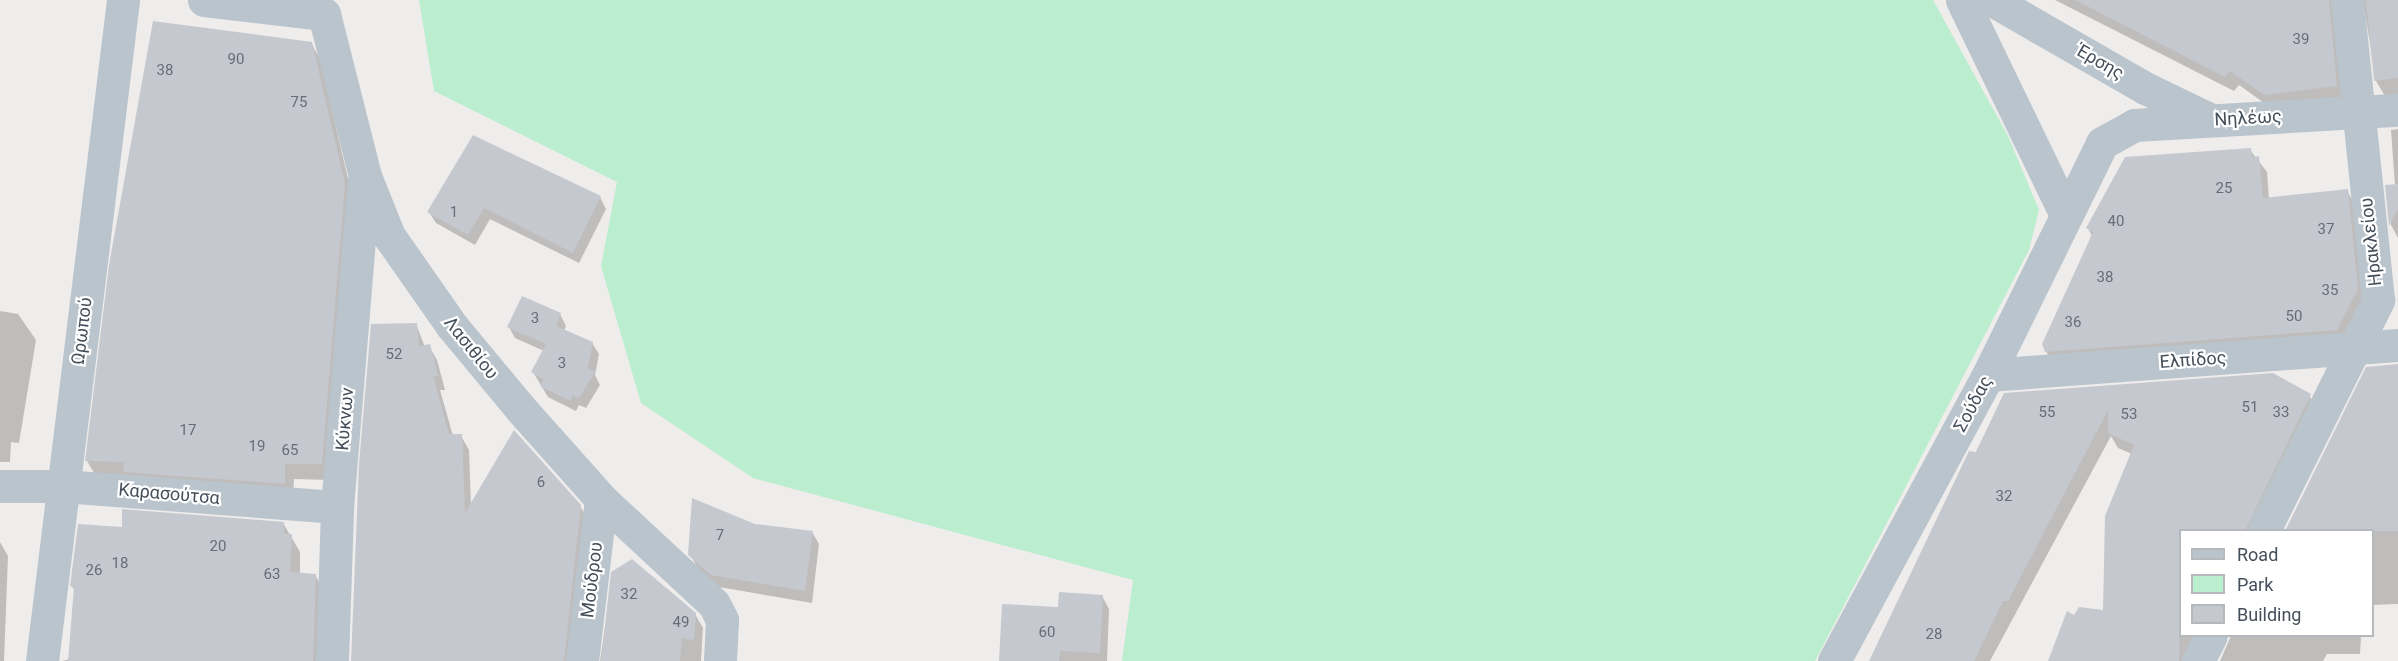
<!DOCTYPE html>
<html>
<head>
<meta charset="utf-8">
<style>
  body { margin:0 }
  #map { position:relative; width:2398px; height:661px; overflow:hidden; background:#efecec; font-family:Roboto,sans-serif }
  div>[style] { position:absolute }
  .green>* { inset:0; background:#baeecf }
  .shadow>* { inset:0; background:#0003 }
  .building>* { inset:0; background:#c6c8cf }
  .minor>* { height:33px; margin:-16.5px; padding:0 16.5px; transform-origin:16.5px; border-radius:16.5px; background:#bac4cc }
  span { translate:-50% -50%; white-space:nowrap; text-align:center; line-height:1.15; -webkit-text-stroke:4.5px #fff; paint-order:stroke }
  .number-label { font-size:15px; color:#656d77 }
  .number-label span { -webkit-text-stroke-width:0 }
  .street-label { font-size:18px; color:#454f5a }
  .legend { position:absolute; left:2179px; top:529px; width:195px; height:108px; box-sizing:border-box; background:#fff; border:2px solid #b5b9bd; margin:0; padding:8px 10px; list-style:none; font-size:18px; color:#454f5a }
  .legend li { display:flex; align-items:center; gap:12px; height:30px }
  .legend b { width:30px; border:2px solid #b5b9bd }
</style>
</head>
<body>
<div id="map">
  <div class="green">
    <i style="clip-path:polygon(419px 0,1933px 0,2008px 136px,2039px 210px,2029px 250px,1815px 661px,1122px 661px,1133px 580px,753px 478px,641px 403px,601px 266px,617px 182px,434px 91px)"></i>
  </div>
  <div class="shadow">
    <i style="clip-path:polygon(2055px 0,2349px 0,2345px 101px,2274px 110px,2239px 85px,2234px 91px)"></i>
    <i style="clip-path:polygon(2363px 0,2398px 0,2398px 107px,2385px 96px,2376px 81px)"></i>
    <i style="clip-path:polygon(311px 43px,320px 59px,353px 200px,330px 480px,294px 479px,293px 499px,96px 476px,87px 461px)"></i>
    <i style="clip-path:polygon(2398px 129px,2398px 238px,2391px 225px,2387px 187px,2395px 186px,2391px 130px)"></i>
    <i style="clip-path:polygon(2250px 150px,2267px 172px,2269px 199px,2347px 191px,2355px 205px,2365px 304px,2345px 344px,2055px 366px,2046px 351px,2092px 236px,2088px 228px)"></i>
    <i style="clip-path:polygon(600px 197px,606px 209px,579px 263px,490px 219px,475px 245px,436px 223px,429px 212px)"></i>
    <i style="clip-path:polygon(0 311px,18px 314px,36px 340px,19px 443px,11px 442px,10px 462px,0 462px)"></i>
    <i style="clip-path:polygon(560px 314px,566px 326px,564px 331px,592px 343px,599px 354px,595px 375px,600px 385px,586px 408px,579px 405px,576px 411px,548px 397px,533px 372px,544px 351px,515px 338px,509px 327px)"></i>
    <i style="clip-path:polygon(416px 324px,425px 347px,429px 346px,437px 360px,445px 390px,440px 390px,453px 436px,461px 436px,469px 450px,471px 505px,580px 506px,588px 520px,572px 661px,361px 661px)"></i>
    <i style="clip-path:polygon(2398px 365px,2398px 604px,2372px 605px,2372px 530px)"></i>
    <i style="clip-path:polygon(2005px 394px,2309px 395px,2318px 411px,2259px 530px,2180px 530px,2180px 636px,2210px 636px,2196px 661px,2053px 661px,2075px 616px,2104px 611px,2132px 454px,2118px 448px,2111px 436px,1990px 661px,1871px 661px)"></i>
    <i style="clip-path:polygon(283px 523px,300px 552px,300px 574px,315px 575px,325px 592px,324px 661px,62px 661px,70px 659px,75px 592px,72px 586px,123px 528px)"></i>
    <i style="clip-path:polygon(754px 525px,812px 532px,819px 544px,812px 603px,719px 587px,697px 567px,690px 554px)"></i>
    <i style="clip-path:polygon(0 542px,8px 556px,4px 661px,0 661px)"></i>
    <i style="clip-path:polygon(613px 573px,695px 614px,703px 628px,701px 661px,600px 661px)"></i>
    <i style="clip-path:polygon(1102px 596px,1109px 609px,1107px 661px,1001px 661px,1060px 609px)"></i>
    <i style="clip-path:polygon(2231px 636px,2361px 636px,2360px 654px,2327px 654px,2323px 661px,2220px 661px)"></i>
  </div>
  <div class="building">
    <i style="clip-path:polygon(2075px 0,2329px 0,2337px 86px,2264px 95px,2230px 71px,2225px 77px)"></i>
    <i style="clip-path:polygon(2366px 0,2398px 0,2398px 78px,2374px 81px)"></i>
    <i style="clip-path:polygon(153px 21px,312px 42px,345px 184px,322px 464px,285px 464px,285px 484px,123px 472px,124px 462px,85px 461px,109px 265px)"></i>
    <i style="clip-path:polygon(473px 135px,601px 196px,573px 253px,484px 208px,468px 235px,427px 212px)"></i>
    <i style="clip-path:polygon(2251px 148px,2252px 157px,2259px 156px,2263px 198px,2348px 189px,2358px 289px,2337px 330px,2045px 352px,2042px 344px,2093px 232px,2086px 228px,2125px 157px)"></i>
    <i style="clip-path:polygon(2398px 184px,2398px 208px,2389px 226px,2385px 185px)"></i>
    <i style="clip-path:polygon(522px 296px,561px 313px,556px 326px,593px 342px,588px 368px,595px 372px,579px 398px,573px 395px,570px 401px,540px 386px,544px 380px,531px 372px,546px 344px,507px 327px)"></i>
    <i style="clip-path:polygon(417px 323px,419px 346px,430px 344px,438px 376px,433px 376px,449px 434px,462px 434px,465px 513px,514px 430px,581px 505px,564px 661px,351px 661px,359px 464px,371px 324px)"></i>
    <i style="clip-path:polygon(2398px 364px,2398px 531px,2285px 531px,2366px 367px)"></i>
    <i style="clip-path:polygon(2273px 373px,2311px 394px,2245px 531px,2181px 531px,2179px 661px,2048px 661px,2067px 611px,2074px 615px,2079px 607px,2103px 610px,2105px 516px,2134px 445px,2108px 433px,2108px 410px,2008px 601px,2003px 601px,1974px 661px,1869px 661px,1969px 451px,1976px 452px,2004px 393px)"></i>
    <i style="clip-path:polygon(692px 498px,755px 524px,813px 531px,805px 591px,711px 575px,688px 555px)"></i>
    <i style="clip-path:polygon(122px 509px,284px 522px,284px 534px,292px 534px,290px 572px,316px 574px,313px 661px,68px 661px,74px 587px,70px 586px,78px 524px,122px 527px)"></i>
    <i style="clip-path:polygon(632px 559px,696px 613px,694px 640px,682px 638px,680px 661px,601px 661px,611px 572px)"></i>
    <i style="clip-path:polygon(1059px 592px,1103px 595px,1100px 653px,1060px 651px,1059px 661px,999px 661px,1002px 604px,1058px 607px)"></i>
  </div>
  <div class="minor">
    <i style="left:204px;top:0;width:121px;rotate:6.7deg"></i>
    <i style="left:324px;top:14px;width:167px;rotate:75.8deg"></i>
    <i style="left:365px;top:176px;width:65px;rotate:68.2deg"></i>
    <i style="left:389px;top:236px;width:110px;rotate:55deg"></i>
    <i style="left:452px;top:326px;width:107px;rotate:50.3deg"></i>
    <i style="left:520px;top:408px;width:122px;rotate:48.3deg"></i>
    <i style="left:601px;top:499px;width:154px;rotate:42.9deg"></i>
    <i style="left:714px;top:604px;width:18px;rotate:63deg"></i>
    <i style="left:722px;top:620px;width:41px;rotate:92.8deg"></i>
    <i style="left:1962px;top:0;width:237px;rotate:64.2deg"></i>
    <i style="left:1992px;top:0;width:177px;rotate:29.9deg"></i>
    <i style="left:2145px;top:88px;width:71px;rotate:25.8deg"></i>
    <i style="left:1988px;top:375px;width:411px;rotate:-4.2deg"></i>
    <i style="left:0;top:486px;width:63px"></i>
    <i style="left:63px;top:486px;width:275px;rotate:4.4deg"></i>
    <i style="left:2264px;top:530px;width:257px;rotate:-63.6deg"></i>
    <i style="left:2378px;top:300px;width:302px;rotate:-95.9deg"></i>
    <i style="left:42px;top:661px;width:666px;rotate:-83.01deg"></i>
    <i style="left:332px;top:661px;width:154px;rotate:-88.1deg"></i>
    <i style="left:337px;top:507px;width:327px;rotate:-85.3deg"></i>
    <i style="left:582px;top:661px;width:163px;rotate:-83.3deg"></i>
    <i style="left:1834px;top:661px;width:325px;rotate:-61.7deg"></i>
    <i style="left:1988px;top:375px;width:258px;rotate:-63.8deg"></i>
    <i style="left:2102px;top:143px;width:37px;rotate:-29deg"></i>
    <i style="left:2134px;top:125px;width:264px;rotate:-3.3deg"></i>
    <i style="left:2198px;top:661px;width:28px;rotate:-63deg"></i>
  </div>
  <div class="number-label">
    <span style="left:2301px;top:40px">39</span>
    <span style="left:236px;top:60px">90</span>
    <span style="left:165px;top:71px">38</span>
    <span style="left:299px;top:103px">75</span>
    <span style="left:2224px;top:189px">25</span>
    <span style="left:454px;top:213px">1</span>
    <span style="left:2116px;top:222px">40</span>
    <span style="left:2326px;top:230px">37</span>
    <span style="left:2105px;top:278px">38</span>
    <span style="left:2330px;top:291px">35</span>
    <span style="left:2294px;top:317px">50</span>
    <span style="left:535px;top:319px">3</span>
    <span style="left:2073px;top:323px">36</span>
    <span style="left:394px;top:355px">52</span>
    <span style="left:562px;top:364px">3</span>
    <span style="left:2250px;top:408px">51</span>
    <span style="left:2047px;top:413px">55</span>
    <span style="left:2281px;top:413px">33</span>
    <span style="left:2129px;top:415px">53</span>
    <span style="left:188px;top:431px">17</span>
    <span style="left:257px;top:447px">19</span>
    <span style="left:290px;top:451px">65</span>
    <span style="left:541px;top:483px">6</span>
    <span style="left:2004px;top:497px">32</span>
    <span style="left:720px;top:536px">7</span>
    <span style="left:218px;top:547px">20</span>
    <span style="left:120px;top:564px">18</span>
    <span style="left:94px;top:571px">26</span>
    <span style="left:272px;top:575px">63</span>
    <span style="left:629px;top:595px">32</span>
    <span style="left:681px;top:623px">49</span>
    <span style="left:1047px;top:633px">60</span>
    <span style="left:1934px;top:635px">28</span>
  </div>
  <div class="street-label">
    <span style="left:2100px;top:62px;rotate:30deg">Έρσης</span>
    <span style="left:2248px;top:118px;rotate:-3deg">Νηλέως</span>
    <span style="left:2371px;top:242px;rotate:-96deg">Ηρακλείου</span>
    <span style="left:82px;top:331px;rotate:-83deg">Ωρωπού</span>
    <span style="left:471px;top:348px;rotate:51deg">Λασιθίου</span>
    <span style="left:2193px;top:360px;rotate:-4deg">Ελπίδος</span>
    <span style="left:1973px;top:404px;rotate:-62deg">Σούδας</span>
    <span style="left:345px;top:419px;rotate:-85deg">Κύκνων</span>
    <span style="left:169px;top:494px;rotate:5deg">Καρασούτσα</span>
    <span style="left:592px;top:580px;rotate:-83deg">Μούδρου</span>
  </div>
  <ul class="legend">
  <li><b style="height:8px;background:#bac4cc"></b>Road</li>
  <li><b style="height:16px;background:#baeecf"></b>Park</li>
  <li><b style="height:16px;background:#c6c8cf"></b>Building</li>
  </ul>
</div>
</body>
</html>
